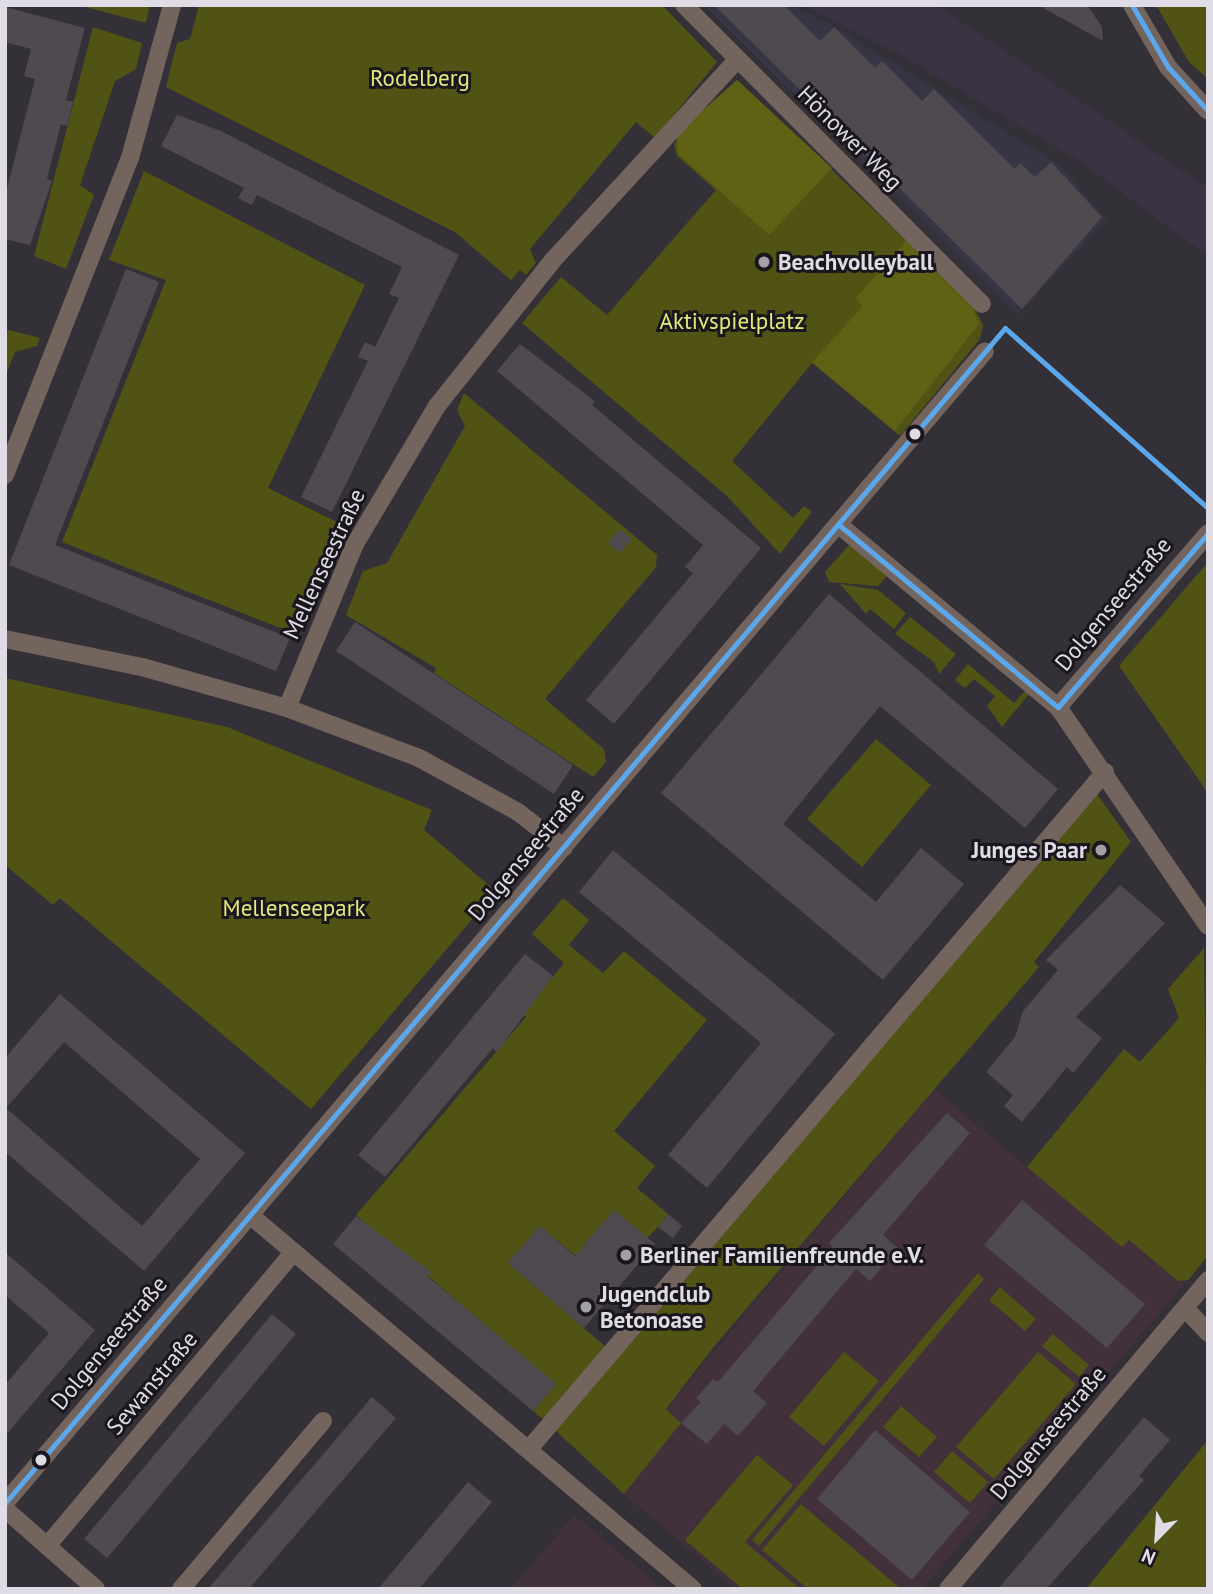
<!DOCTYPE html>
<html>
<head>
<meta charset="utf-8">
<style>
  body { margin:0 }
  #map { position:relative; width:1213px; height:1594px; overflow:hidden; background:#343037; font-family:"PT Sans",sans-serif }
  div>[style] { position:absolute }
  .built>* { inset:0; background:#3b3243 }
  .industrial>* { inset:0; background:#373444 }
  .education>* { inset:0; background:#42313a }
  .green>* { inset:0; background:#515315 }
  .forest>* { inset:0; background:#5f6115 }
  .building>* { inset:0; background:#4e4a50 }
  .street>* { height:18px; margin:-9px; padding:0 9px; transform-origin:9px; border-radius:9px; background:#74645e }
  .bus-1>* { height:5px; margin:-2.5px; padding:0 2.5px; transform-origin:2.5px; border-radius:2.5px; background:#5aa8eb }
  .dots>* { width:19px; height:19px; translate:-50% -50%; box-sizing:border-box; border:4px solid #1a161d; border-radius:50% }
  span { translate:-50% -50%; white-space:nowrap; text-align:center; line-height:1.15; -webkit-text-stroke:6px #1a161d; paint-order:stroke }
  .park-label { font-size:23px; color:#e4ea7b }
  .street-label { font-size:23px; color:#e0dce5 }
  .poi-label { font-size:23px; color:#e0dce5; font-weight:700 }
  .left { translate:0 -50%; text-align:left }
  .right { translate:-100% -50%; text-align:right }
  .frame { position:absolute; inset:0; border:7px solid #e0dce5; pointer-events:none }
  .north { position:absolute; left:1122px; top:1503px; width:70px; height:70px; -webkit-text-stroke:5px #1a161d; paint-order:stroke; rotate:204deg; font-size:19px; font-weight:700; line-height:28px; text-align:center; color:#e0dce5 }
  .north::after { content:''; display:block; margin:auto; width:24px; height:32px; background:#e0dce5; clip-path:polygon(50% 0,100% 100%,50% 72%,0 100%) }
</style>
</head>
<body>
<div id="map">
  <div class="built">
    <i style="clip-path:polygon(803px 5px,934px 5px,947px 12px,1208px 188px,1208px 256px,1078px 160px,891px 49px)"></i>
  </div>
  <div class="industrial">
    <i style="clip-path:polygon(704px 5px,791px 5px,831px 25px,1059px 164px,1107px 219px,1018px 315px)"></i>
  </div>
  <div class="education">
    <i style="clip-path:polygon(934px 1089px,1122px 1246px,1129px 1239px,1178px 1281px,1188px 1280px,922px 1589px,736px 1589px,624px 1494px,681px 1423px,666px 1409px)"></i>
    <i style="clip-path:polygon(574px 1515px,663px 1589px,511px 1589px)"></i>
  </div>
  <div class="green">
    <i style="clip-path:polygon(78px 5px,150px 5px,146px 23px)"></i>
    <i style="clip-path:polygon(199px 5px,662px 5px,717px 62px,655px 138px,636px 122px,530px 249px,536px 263px,526px 275px,520px 270px,511px 280px,455px 232px,166px 87px,177px 43px,190px 39px)"></i>
    <i style="clip-path:polygon(1156px 5px,1208px 5px,1208px 79px,1189px 62px)"></i>
    <i style="clip-path:polygon(93px 27px,142px 43px,136px 69px,115px 81px,80px 185px,94px 195px,66px 269px,34px 256px)"></i>
    <i style="clip-path:polygon(737px 80px,972px 303px,983px 325px,980px 339px,900px 436px,812px 363px,732px 461px,793px 518px,804px 506px,812px 512px,780px 554px,727px 496px,522px 323px,561px 277px,607px 315px,716px 190px,677px 156px,674px 144px)"></i>
    <i style="clip-path:polygon(144px 171px,365px 285px,268px 488px,345px 526px,298px 635px,62px 542px,166px 280px,109px 260px)"></i>
    <i style="clip-path:polygon(5px 329px,40px 338px,37px 346px,15px 352px,5px 377px)"></i>
    <i style="clip-path:polygon(464px 393px,657px 555px,656px 567px,545px 699px,604px 749px,606px 762px,593px 777px,434px 673px,436px 668px,346px 615px,363px 571px,387px 563px,465px 426px,457px 410px)"></i>
    <i style="clip-path:polygon(849px 545px,888px 575px,878px 586px,829px 582px,825px 572px)"></i>
    <i style="clip-path:polygon(1208px 562px,1208px 793px,1119px 666px)"></i>
    <i style="clip-path:polygon(840px 584px,878px 590px,906px 613px,894px 629px,870px 609px,866px 614px)"></i>
    <i style="clip-path:polygon(910px 617px,956px 654px,939px 674px,934px 662px,895px 634px)"></i>
    <i style="clip-path:polygon(968px 664px,1014px 703px,1025px 691px,1029px 694px,1002px 727px,987px 706px,995px 696px,974px 679px,965px 688px,955px 680px)"></i>
    <i style="clip-path:polygon(5px 678px,227px 727px,432px 810px,424px 830px,496px 891px,311px 1109px,60px 898px,53px 905px,5px 865px)"></i>
    <i style="clip-path:polygon(876px 739px,931px 785px,862px 867px,807px 819px)"></i>
    <i style="clip-path:polygon(1095px 791px,1131px 842px,1034px 962px,1039px 967px,716px 1344px,666px 1409px,681px 1423px,624px 1494px,556px 1431px)"></i>
    <i style="clip-path:polygon(563px 898px,589px 920px,569px 945px,603px 973px,624px 951px,707px 1020px,614px 1131px,655px 1166px,637px 1188px,668px 1214px,658px 1227px,647px 1238px,614px 1210px,584px 1245px,588px 1266px,540px 1226px,508px 1263px,606px 1347px,544px 1420px,533px 1411px,555px 1384px,356px 1215px,526px 1017px,523px 1013px,564px 963px,532px 934px)"></i>
    <i style="clip-path:polygon(1204px 948px,1208px 1256px,1188px 1280px,1178px 1281px,1129px 1240px,1122px 1247px,1027px 1167px,1124px 1049px,1140px 1062px,1179px 1018px,1168px 989px)"></i>
    <i style="clip-path:polygon(978px 1273px,984px 1279px,759px 1546px,752px 1540px)"></i>
    <i style="clip-path:polygon(1000px 1287px,1036px 1319px,1025px 1331px,989px 1300px)"></i>
    <i style="clip-path:polygon(1053px 1334px,1089px 1365px,1079px 1377px,1042px 1346px)"></i>
    <i style="clip-path:polygon(844px 1352px,879px 1381px,824px 1446px,789px 1417px)"></i>
    <i style="clip-path:polygon(1038px 1352px,1076px 1384px,994px 1479px,956px 1447px)"></i>
    <i style="clip-path:polygon(901px 1406px,937px 1437px,919px 1457px,883px 1427px)"></i>
    <i style="clip-path:polygon(1208px 1440px,1208px 1589px,1086px 1589px)"></i>
    <i style="clip-path:polygon(952px 1451px,988px 1482px,970px 1503px,934px 1472px)"></i>
    <i style="clip-path:polygon(757px 1455px,793px 1485px,745px 1542px,800px 1589px,743px 1589px,685px 1540px)"></i>
    <i style="clip-path:polygon(801px 1504px,901px 1589px,808px 1589px,762px 1550px)"></i>
  </div>
  <div class="forest">
    <i style="clip-path:polygon(737px 80px,832px 168px,769px 235px,678px 154px,676px 134px)"></i>
    <i style="clip-path:polygon(906px 241px,971px 306px,979px 324px,895px 431px,812px 362px,863px 306px,856px 298px)"></i>
  </div>
  <div class="building">
    <i style="clip-path:polygon(714px 5px,784px 5px,820px 41px,834px 27px,875px 68px,882px 61px,922px 101px,934px 89px,1015px 169px,1020px 163px,1035px 177px,1051px 162px,1102px 217px,1022px 309px)"></i>
    <i style="clip-path:polygon(1038px 5px,1087px 5px,1102px 27px,1103px 41px)"></i>
    <i style="clip-path:polygon(5px 7px,85px 28px,66px 100px,73px 102px,67px 126px,61px 124px,47px 179px,52px 181px,30px 245px,5px 239px,5px 196px,35px 79px,24px 76px,31px 49px,5px 42px)"></i>
    <i style="clip-path:polygon(177px 115px,221px 131px,459px 255px,332px 512px,301px 497px,368px 361px,358px 357px,365px 342px,375px 347px,399px 298px,389px 294px,402px 267px,257px 195px,252px 205px,238px 198px,244px 188px,161px 146px)"></i>
    <i style="clip-path:polygon(126px 269px,159px 282px,55px 545px,290px 638px,276px 671px,9px 565px)"></i>
    <i style="clip-path:polygon(520px 344px,595px 401px,592px 405px,761px 548px,614px 724px,586px 700px,693px 573px,685px 567px,703px 545px,497px 371px)"></i>
    <i style="clip-path:polygon(620px 529px,632px 539px,620px 553px,608px 543px)"></i>
    <i style="clip-path:polygon(829px 594px,1058px 789px,1025px 828px,880px 706px,783px 824px,876px 902px,921px 848px,964px 884px,883px 980px,661px 793px)"></i>
    <i style="clip-path:polygon(355px 622px,573px 765px,554px 794px,336px 651px)"></i>
    <i style="clip-path:polygon(613px 850px,835px 1034px,707px 1188px,668px 1155px,761px 1043px,579px 892px)"></i>
    <i style="clip-path:polygon(1120px 885px,1165px 923px,1076px 1017px,1102px 1038px,1073px 1073px,1067px 1067px,1022px 1122px,1004px 1106px,1013px 1095px,986px 1072px,1015px 1037px,1023px 1011px,1058px 970px,1046px 960px)"></i>
    <i style="clip-path:polygon(525px 954px,553px 976px,497px 1052px,493px 1048px,385px 1177px,358px 1155px)"></i>
    <i style="clip-path:polygon(evenodd,60px 994px,245px 1153px,144px 1271px,5px 1152px,5px 1058px,60px 994px,64px 1042px,200px 1159px,142px 1226px,6px 1108px,64px 1042px)"></i>
    <i style="clip-path:polygon(947px 1113px,970px 1133px,883px 1235px,898px 1248px,870px 1281px,856px 1269px,753px 1391px,767px 1403px,738px 1436px,724px 1424px,707px 1444px,681px 1423px,701px 1402px,696px 1398px,713px 1379px,718px 1382px,833px 1247px,829px 1243px)"></i>
    <i style="clip-path:polygon(1022px 1200px,1145px 1304px,1107px 1348px,984px 1245px)"></i>
    <i style="clip-path:polygon(614px 1210px,655px 1244px,584px 1328px,508px 1263px,540px 1226px,575px 1256px)"></i>
    <i style="clip-path:polygon(668px 1214px,682px 1226px,673px 1238px,658px 1227px)"></i>
    <i style="clip-path:polygon(356px 1216px,431px 1272px,427px 1276px,556px 1384px,533px 1411px,333px 1244px)"></i>
    <i style="clip-path:polygon(5px 1252px,95px 1330px,5px 1436px,5px 1385px,49px 1333px,5px 1295px)"></i>
    <i style="clip-path:polygon(272px 1314px,296px 1334px,107px 1558px,84px 1539px)"></i>
    <i style="clip-path:polygon(372px 1397px,396px 1418px,249px 1589px,208px 1589px)"></i>
    <i style="clip-path:polygon(1144px 1417px,1170px 1440px,1139px 1476px,1144px 1480px,1046px 1589px,998px 1589px)"></i>
    <i style="clip-path:polygon(875px 1430px,970px 1512px,912px 1580px,817px 1499px)"></i>
    <i style="clip-path:polygon(468px 1482px,492px 1502px,419px 1589px,378px 1589px)"></i>
  </div>
  <div class="street">
    <i style="left:684px;top:5px;width:422px;rotate:45.1deg"></i>
    <i style="left:1132px;top:5px;width:72px;rotate:59.9deg"></i>
    <i style="left:1168px;top:67px;width:59px;rotate:47.7deg"></i>
    <i style="left:5px;top:475px;width:341px;rotate:-68.5deg"></i>
    <i style="left:130px;top:158px;width:159px;rotate:-74.6deg"></i>
    <i style="left:838px;top:524px;width:286px;rotate:39.8deg"></i>
    <i style="left:1058px;top:707px;width:265px;rotate:55.6deg"></i>
    <i style="left:5px;top:639px;width:140px;rotate:11.6deg"></i>
    <i style="left:142px;top:667px;width:151px;rotate:15.8deg"></i>
    <i style="left:287px;top:708px;width:141px;rotate:20.7deg"></i>
    <i style="left:419px;top:758px;width:113px;rotate:28.6deg"></i>
    <i style="left:518px;top:812px;width:58px;rotate:38deg"></i>
    <i style="left:1058px;top:707px;width:230px;rotate:-49.2deg"></i>
    <i style="left:287px;top:708px;width:178px;rotate:-67.5deg"></i>
    <i style="left:355px;top:544px;width:161px;rotate:-59.3deg"></i>
    <i style="left:437px;top:406px;width:186px;rotate:-51.5deg"></i>
    <i style="left:553px;top:260px;width:272px;rotate:-47.4deg"></i>
    <i style="left:251px;top:1216px;width:578px;rotate:40.16deg"></i>
    <i style="left:1185px;top:1308px;width:34px;rotate:47deg"></i>
    <i style="left:529px;top:1449px;width:889px;rotate:-49.61deg"></i>
    <i style="left:5px;top:1503px;width:1512px;rotate:-49.61deg"></i>
    <i style="left:5px;top:1509px;width:121px;rotate:41.3deg"></i>
    <i style="left:47px;top:1546px;width:384px;rotate:-50deg"></i>
    <i style="left:181px;top:1589px;width:220px;rotate:-49.8deg"></i>
    <i style="left:948px;top:1589px;width:404px;rotate:-49.9deg"></i>
  </div>
  <div class="bus-1">
    <i style="left:1132px;top:5px;width:72px;rotate:59.9deg"></i>
    <i style="left:1168px;top:67px;width:59px;rotate:47.7deg"></i>
    <i style="left:838px;top:524px;width:286px;rotate:39.8deg"></i>
    <i style="left:1058px;top:707px;width:230px;rotate:-49.2deg"></i>
    <i style="left:5px;top:1503px;width:1543px;rotate:-49.6deg"></i>
    <i style="left:1005px;top:328px;width:271px;rotate:41.6deg"></i>
  </div>
  <div class="dots">
    <i style="left:764px;top:262px;background:#a4a0a8"></i>
    <i style="left:915px;top:434px;background:#e0dce5"></i>
    <i style="left:1101px;top:850px;background:#a4a0a8"></i>
    <i style="left:626px;top:1255px;background:#a4a0a8"></i>
    <i style="left:586px;top:1307px;background:#a4a0a8"></i>
    <i style="left:41px;top:1460px;background:#e0dce5"></i>
  </div>
  <div class="park-label">
    <span style="left:420px;top:78px">Rodelberg</span>
    <span style="left:732px;top:321px">Aktivspielplatz</span>
    <span style="left:294px;top:908px">Mellenseepark</span>
  </div>
  <div class="street-label">
    <span style="left:850px;top:138px;rotate:45deg">Hönower Weg</span>
    <span style="left:324px;top:564px;rotate:-65deg">Mellenseestraße</span>
    <span style="left:1113px;top:604px;rotate:-50deg">Dolgenseestraße</span>
    <span style="left:526px;top:854px;rotate:-50deg">Dolgenseestraße</span>
    <span style="left:109px;top:1343px;rotate:-50deg">Dolgenseestraße</span>
    <span style="left:152px;top:1383px;rotate:-50deg">Sewanstraße</span>
    <span style="left:1048px;top:1433px;rotate:-50deg">Dolgenseestraße</span>
  </div>
  <div class="poi-label">
    <span class="left" style="left:778px;top:262px">Beachvolleyball</span>
    <span class="right" style="left:1087px;top:850px">Junges Paar</span>
    <span class="left" style="left:640px;top:1255px">Berliner Familienfreunde e.V.</span>
    <span class="left" style="left:600px;top:1307px">Jugendclub<br>Betonoase</span>
  </div>
  <div class="frame"></div>
  <div class="north">N</div>
</div>
</body>
</html>
